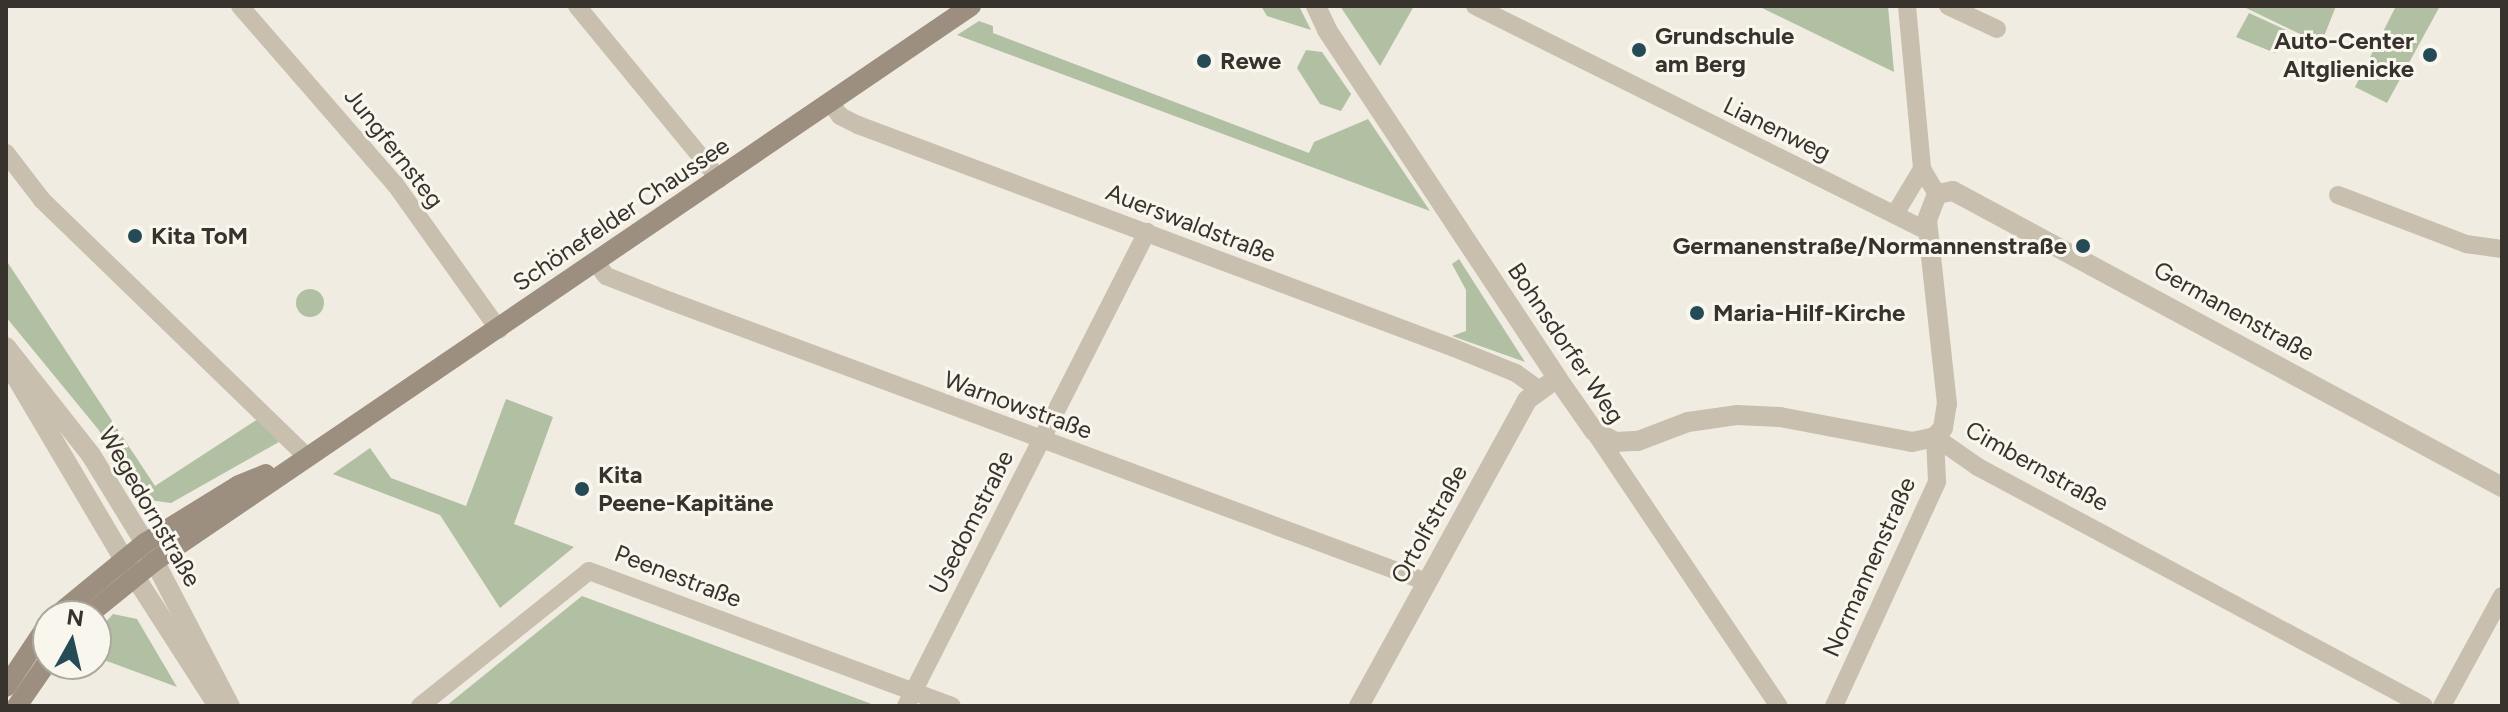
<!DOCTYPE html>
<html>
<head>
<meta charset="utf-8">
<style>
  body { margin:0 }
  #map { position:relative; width:2508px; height:712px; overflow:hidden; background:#f1ece1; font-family:Figtree,sans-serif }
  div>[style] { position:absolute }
  .green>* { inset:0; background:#b1bfa2 }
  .round { border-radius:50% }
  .minor>* { height:18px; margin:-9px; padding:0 9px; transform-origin:9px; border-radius:9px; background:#c9bfae }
  .tertiary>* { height:20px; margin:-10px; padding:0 10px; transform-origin:10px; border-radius:10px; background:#c9bfae }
  .secondary>* { height:20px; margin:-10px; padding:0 10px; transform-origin:10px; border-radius:10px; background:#9c8f7f }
  .dots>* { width:22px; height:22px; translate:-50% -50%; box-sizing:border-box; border:4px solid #f9f6ee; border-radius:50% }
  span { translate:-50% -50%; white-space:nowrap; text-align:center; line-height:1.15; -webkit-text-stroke:6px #f9f6ee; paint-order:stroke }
  .poi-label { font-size:24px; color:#38322c; font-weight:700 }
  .left { translate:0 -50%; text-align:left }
  .right { translate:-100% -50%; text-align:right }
  .street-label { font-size:24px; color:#38322c }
  .frame { position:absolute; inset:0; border:8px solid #38322c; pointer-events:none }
  .north { position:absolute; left:32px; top:600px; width:80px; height:80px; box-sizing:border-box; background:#f9f6ee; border:2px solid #aca8a0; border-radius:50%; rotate:8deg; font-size:22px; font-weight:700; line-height:32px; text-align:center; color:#38322c }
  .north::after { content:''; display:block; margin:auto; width:28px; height:36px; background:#254b56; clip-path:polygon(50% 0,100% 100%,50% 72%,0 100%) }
</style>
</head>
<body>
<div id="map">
  <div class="green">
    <i style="clip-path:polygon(1261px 6px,1299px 6px,1311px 30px,1267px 16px)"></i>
    <i style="clip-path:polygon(1340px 6px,1414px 6px,1380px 66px)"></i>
    <i style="clip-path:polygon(1758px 6px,1888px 6px,1894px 72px)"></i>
    <i style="clip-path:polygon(2242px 6px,2336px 6px,2321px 44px)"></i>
    <i style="clip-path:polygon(2396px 6px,2440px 6px,2387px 103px,2355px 87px)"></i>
    <i style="clip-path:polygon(2249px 13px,2286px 30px,2275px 53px,2236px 37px)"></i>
    <i style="clip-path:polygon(979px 21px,993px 26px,993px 33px,1309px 153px,1314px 142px,1368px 119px,1430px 211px,957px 35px)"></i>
    <i style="clip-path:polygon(1306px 50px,1322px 52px,1351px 94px,1341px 111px,1320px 104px,1297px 68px)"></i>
    <i style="clip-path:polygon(1459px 259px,1525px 362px,1452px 336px,1466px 331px,1466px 290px,1452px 264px)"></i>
    <i style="clip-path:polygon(6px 260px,155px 486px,258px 419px,279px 442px,171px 503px,142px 499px,98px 429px,6px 317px)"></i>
    <i class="round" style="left:296px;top:289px;width:28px;height:28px"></i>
    <i style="clip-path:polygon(506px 399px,553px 417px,514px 524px,574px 547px,500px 608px,440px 515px,333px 474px,370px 448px,391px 478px,466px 506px)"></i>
    <i style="clip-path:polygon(582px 596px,877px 706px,446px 706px)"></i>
    <i style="clip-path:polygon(113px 614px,137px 619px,177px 687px,96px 657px,96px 633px)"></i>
  </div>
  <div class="minor">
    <i style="left:240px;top:6px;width:236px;rotate:49deg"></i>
    <i style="left:395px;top:184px;width:179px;rotate:54.5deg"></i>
    <i style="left:577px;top:6px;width:224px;rotate:50.6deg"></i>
    <i style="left:1475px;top:6px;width:507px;rotate:26.46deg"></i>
    <i style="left:1907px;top:6px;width:164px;rotate:84.7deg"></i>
    <i style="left:1922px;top:169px;width:29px;rotate:59deg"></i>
    <i style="left:1948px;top:6px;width:54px;rotate:25.1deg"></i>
    <i style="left:830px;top:102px;width:17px;rotate:54deg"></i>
    <i style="left:840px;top:116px;width:20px;rotate:27deg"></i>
    <i style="left:858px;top:125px;width:636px;rotate:20.51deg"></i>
    <i style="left:1454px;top:348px;width:67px;rotate:22deg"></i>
    <i style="left:1516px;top:373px;width:27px;rotate:36deg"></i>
    <i style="left:6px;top:153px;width:59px;rotate:52.5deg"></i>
    <i style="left:42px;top:200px;width:368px;rotate:44.1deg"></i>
    <i style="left:2338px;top:195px;width:137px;rotate:20.9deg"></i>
    <i style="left:2466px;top:244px;width:36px;rotate:8deg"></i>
    <i style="left:1895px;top:214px;width:52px;rotate:-59deg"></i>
    <i style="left:597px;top:264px;width:15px;rotate:53deg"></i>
    <i style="left:606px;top:276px;width:69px;rotate:21.3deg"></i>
    <i style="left:670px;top:301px;width:807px;rotate:20.37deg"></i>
    <i style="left:1594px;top:431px;width:331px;rotate:56.1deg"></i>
    <i style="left:1935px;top:437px;width:52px;rotate:34.9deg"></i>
    <i style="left:1978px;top:467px;width:506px;rotate:28.19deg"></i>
    <i style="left:420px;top:706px;width:216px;rotate:-38.6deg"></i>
    <i style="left:589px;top:571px;width:387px;rotate:20.4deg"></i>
    <i style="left:906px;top:706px;width:532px;rotate:-63.05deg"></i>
    <i style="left:1834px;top:706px;width:247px;rotate:-65.3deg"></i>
    <i style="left:1937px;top:482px;width:45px;rotate:-92.5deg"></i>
    <i style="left:2442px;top:706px;width:125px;rotate:-61.4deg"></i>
  </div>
  <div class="tertiary">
    <i style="left:1316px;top:6px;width:26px;rotate:65deg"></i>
    <i style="left:1327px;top:30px;width:417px;rotate:56.5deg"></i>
    <i style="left:1557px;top:378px;width:65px;rotate:55.1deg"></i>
    <i style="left:1594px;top:431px;width:25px;rotate:27deg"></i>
    <i style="left:1616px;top:442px;width:22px;rotate:-3deg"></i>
    <i style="left:1638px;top:441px;width:53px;rotate:-20.8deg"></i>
    <i style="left:1688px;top:422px;width:49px;rotate:-8.1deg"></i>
    <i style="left:1737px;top:415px;width:43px;rotate:2.7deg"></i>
    <i style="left:1780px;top:417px;width:134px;rotate:10.7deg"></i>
    <i style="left:1912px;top:442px;width:24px;rotate:-12deg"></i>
    <i style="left:1935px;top:437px;width:12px;rotate:-48deg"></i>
    <i style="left:1943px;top:428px;width:24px;rotate:-81deg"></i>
    <i style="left:1947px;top:404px;width:185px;rotate:-96.2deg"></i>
    <i style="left:1927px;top:220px;width:28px;rotate:-69deg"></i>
    <i style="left:1937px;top:194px;width:16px;rotate:-11deg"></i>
    <i style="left:1953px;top:191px;width:624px;rotate:28.33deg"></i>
    <i style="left:6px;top:347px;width:137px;rotate:51.8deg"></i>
    <i style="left:91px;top:455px;width:103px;rotate:58.5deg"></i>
    <i style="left:145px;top:543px;width:184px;rotate:62.5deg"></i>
    <i style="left:6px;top:360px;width:230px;rotate:59.4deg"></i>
    <i style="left:123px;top:558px;width:176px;rotate:57.3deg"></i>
    <i style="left:1359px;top:706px;width:349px;rotate:-61.2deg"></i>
    <i style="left:1527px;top:400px;width:37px;rotate:-36deg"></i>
  </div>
  <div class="secondary">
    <i style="left:56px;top:616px;width:115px;rotate:-39.4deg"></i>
    <i style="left:145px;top:543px;width:110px;rotate:-31.7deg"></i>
    <i style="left:239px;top:485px;width:29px;rotate:-22deg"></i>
    <i style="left:87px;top:616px;width:87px;rotate:-39deg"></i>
    <i style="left:155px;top:561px;width:987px;rotate:-34.22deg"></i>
    <i style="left:6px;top:687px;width:76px;rotate:-56.3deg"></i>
    <i style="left:17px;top:706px;width:55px;rotate:-55.4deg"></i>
  </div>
  <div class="dots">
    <i style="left:1639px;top:50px;background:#254b56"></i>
    <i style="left:2430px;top:55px;background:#254b56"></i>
    <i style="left:1204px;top:61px;background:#254b56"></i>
    <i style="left:135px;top:236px;background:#254b56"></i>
    <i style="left:2083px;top:246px;background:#254b56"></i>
    <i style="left:1697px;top:313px;background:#254b56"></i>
    <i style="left:582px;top:489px;background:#254b56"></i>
  </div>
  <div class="poi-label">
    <span class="left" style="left:1655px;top:50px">Grundschule<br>am Berg</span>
    <span class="right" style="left:2414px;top:55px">Auto-Center<br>Altglienicke</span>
    <span class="left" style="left:1220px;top:61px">Rewe</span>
    <span class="left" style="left:151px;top:236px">Kita ToM</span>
    <span class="right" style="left:2067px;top:246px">Germanenstraße/Normannenstraße</span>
    <span class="left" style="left:1713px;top:313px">Maria-Hilf-Kirche</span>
    <span class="left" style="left:598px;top:489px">Kita<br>Peene-Kapitäne</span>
  </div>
  <div class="street-label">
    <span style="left:1777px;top:129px;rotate:26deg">Lianenweg</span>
    <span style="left:394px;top:148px;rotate:52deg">Jungfernsteg</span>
    <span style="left:621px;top:214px;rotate:-34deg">Schönefelder Chaussee</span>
    <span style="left:1191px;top:223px;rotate:21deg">Auerswaldstraße</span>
    <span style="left:2234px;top:311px;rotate:29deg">Germanenstraße</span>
    <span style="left:1566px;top:343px;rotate:56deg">Bohnsdorfer Weg</span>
    <span style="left:1018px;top:405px;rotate:20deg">Warnowstraße</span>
    <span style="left:2037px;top:466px;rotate:29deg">Cimbernstraße</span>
    <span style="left:150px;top:507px;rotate:60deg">Wegedornstraße</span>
    <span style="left:971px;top:522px;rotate:-63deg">Usedomstraße</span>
    <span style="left:1429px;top:524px;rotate:-61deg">Ortolfstraße</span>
    <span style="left:1869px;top:567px;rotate:-66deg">Normannenstraße</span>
    <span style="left:678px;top:576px;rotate:21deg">Peenestraße</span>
  </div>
  <div class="frame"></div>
  <div class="north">N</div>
</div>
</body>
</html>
